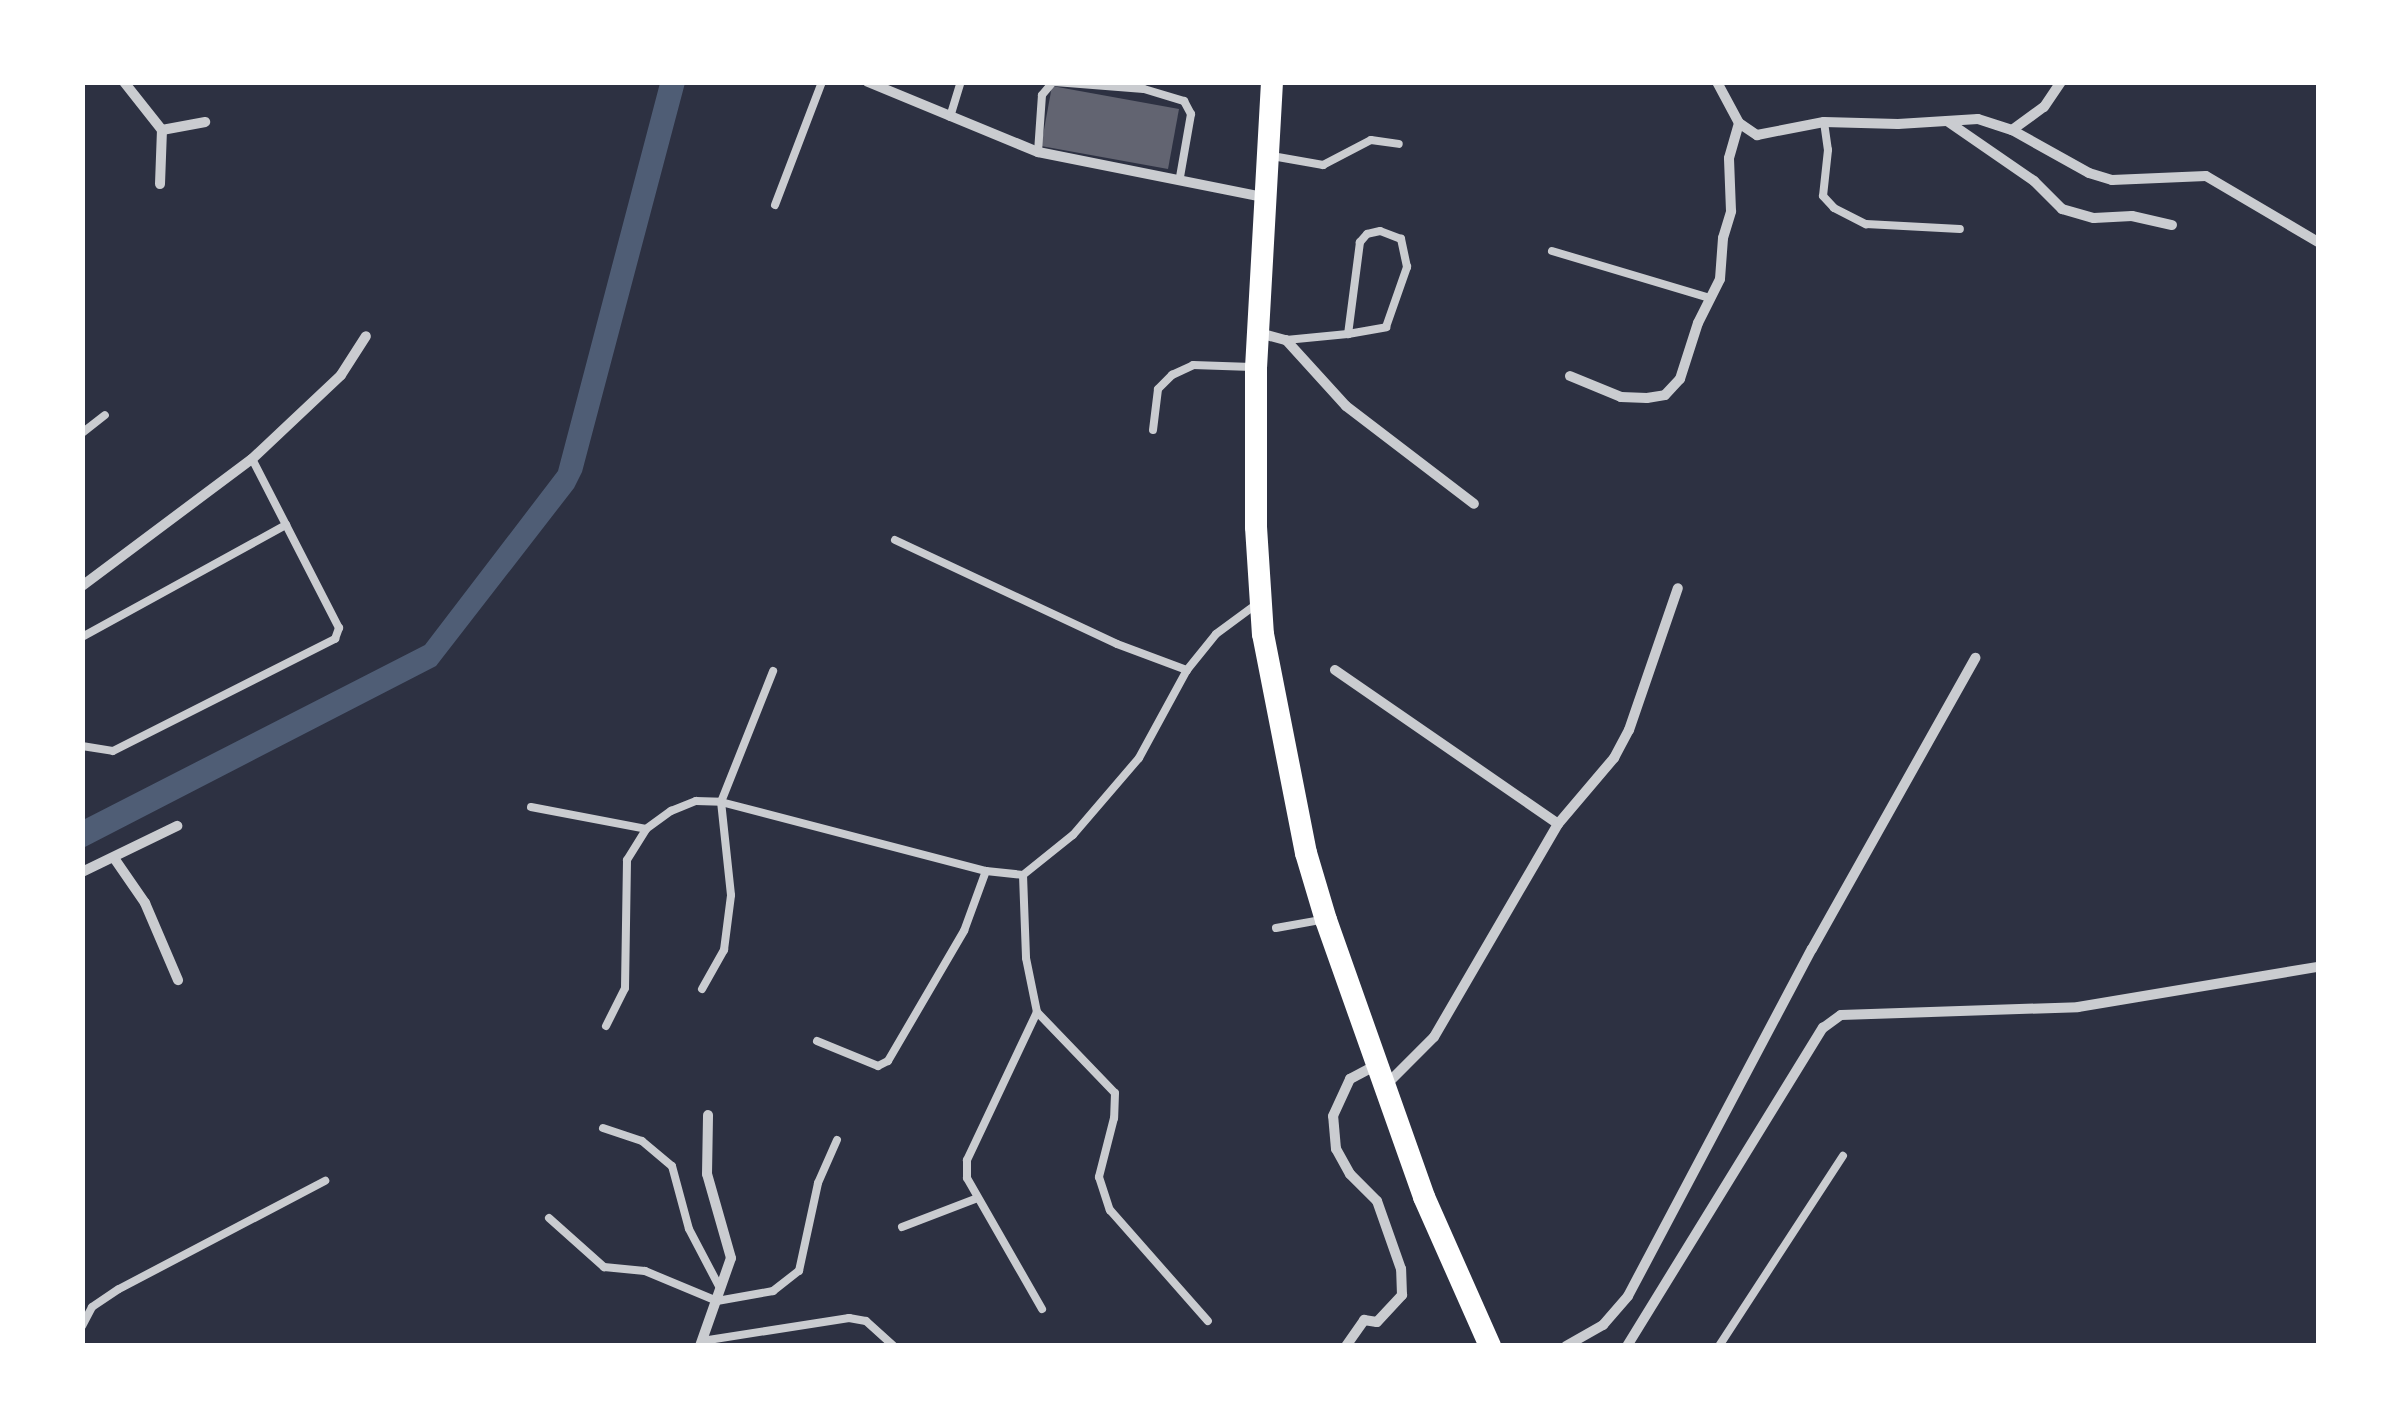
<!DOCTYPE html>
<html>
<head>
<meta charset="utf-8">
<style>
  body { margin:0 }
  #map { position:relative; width:2401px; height:1428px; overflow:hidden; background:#2d3142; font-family:"Public Sans",sans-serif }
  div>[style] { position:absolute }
  .water>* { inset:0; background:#4f5d75 }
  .building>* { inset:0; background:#626471 }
  .service>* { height:8px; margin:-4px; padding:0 4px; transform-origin:4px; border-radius:4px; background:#caccd0 }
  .minor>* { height:10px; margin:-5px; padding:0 5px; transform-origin:5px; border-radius:5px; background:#caccd0 }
  .primary>* { height:22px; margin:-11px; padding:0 11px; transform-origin:11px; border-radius:11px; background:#fff }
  span { translate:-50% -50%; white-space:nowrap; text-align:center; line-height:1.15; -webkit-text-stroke:8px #fff; paint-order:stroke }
  .frame { position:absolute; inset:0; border:85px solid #fff; pointer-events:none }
</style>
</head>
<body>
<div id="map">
  <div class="water">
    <i style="clip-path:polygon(660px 83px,685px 83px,582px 472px,574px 488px,436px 666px,83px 848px,83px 820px,425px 645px,558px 471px)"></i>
  </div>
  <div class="building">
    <i style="clip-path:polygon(1052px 86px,1179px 109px,1168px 169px,1041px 146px)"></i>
  </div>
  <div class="service">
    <i style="left:1055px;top:82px;width:89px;rotate:4.5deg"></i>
    <i style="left:1144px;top:89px;width:42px;rotate:16.7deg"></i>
    <i style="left:1184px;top:101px;width:15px;rotate:62deg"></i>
    <i style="left:1191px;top:114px;width:64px;rotate:99.9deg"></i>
    <i style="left:950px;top:117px;width:37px;rotate:-73deg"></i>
    <i style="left:1824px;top:122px;width:28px;rotate:82deg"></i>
    <i style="left:1828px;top:150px;width:46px;rotate:96.2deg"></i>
    <i style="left:1823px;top:196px;width:16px;rotate:47deg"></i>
    <i style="left:1834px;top:208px;width:36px;rotate:27deg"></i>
    <i style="left:1866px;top:224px;width:94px;rotate:3deg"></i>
    <i style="left:1038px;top:152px;width:57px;rotate:-86deg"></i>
    <i style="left:1042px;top:95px;width:17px;rotate:-50deg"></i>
    <i style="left:1272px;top:156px;width:52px;rotate:10deg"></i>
    <i style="left:1323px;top:165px;width:54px;rotate:-27.5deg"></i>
    <i style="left:1371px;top:140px;width:28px;rotate:8deg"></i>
    <i style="left:775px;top:205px;width:132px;rotate:-69.1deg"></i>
    <i style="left:1552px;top:251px;width:165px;rotate:16.6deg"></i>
    <i style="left:1286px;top:340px;width:62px;rotate:-5.5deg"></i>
    <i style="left:1348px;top:334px;width:39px;rotate:-10deg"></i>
    <i style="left:1386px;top:327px;width:64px;rotate:-70.7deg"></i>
    <i style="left:1407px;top:267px;width:29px;rotate:-102deg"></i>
    <i style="left:1401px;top:239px;width:22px;rotate:-159deg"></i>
    <i style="left:1380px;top:231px;width:13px;rotate:167deg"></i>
    <i style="left:1367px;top:234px;width:11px;rotate:131deg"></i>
    <i style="left:1360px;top:242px;width:93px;rotate:97.4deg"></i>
    <i style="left:1153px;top:430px;width:41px;rotate:-83deg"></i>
    <i style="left:1158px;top:389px;width:20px;rotate:-45deg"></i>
    <i style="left:1172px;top:375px;width:23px;rotate:-25deg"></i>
    <i style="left:1193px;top:365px;width:59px;rotate:1.9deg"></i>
    <i style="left:82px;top:433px;width:29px;rotate:-38deg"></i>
    <i style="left:895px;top:540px;width:245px;rotate:25.1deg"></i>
    <i style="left:1117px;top:644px;width:75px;rotate:20.4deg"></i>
    <i style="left:82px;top:637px;width:233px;rotate:-28.8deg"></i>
    <i style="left:82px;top:746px;width:31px;rotate:9deg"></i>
    <i style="left:113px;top:751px;width:249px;rotate:-26.8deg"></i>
    <i style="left:335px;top:639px;width:12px;rotate:-70deg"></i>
    <i style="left:339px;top:628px;width:190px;rotate:-117.2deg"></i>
    <i style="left:531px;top:807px;width:117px;rotate:10.8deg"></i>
    <i style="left:1023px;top:875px;width:83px;rotate:87.9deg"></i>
    <i style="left:1026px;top:958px;width:55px;rotate:78.5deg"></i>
    <i style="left:1037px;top:1012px;width:112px;rotate:46.1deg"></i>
    <i style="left:1115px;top:1093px;width:25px;rotate:92deg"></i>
    <i style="left:1114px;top:1118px;width:61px;rotate:104.3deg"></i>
    <i style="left:1099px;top:1177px;width:35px;rotate:72deg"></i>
    <i style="left:1110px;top:1210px;width:148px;rotate:48.6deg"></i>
    <i style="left:1276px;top:928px;width:46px;rotate:-10.1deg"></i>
    <i style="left:702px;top:989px;width:45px;rotate:-60.6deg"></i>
    <i style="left:724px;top:950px;width:55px;rotate:-82.7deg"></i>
    <i style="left:731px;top:895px;width:94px;rotate:-96.1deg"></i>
    <i style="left:721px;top:802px;width:141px;rotate:-68.3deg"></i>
    <i style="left:1037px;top:1012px;width:164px;rotate:115.3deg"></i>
    <i style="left:967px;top:1160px;width:18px;rotate:90deg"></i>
    <i style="left:967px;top:1178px;width:151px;rotate:60.2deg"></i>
    <i style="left:606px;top:1026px;width:42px;rotate:-63.4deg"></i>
    <i style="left:625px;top:988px;width:128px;rotate:-89.1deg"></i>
    <i style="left:627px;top:860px;width:36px;rotate:-58deg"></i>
    <i style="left:646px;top:829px;width:31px;rotate:-36deg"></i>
    <i style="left:671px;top:811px;width:27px;rotate:-22deg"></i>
    <i style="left:696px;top:801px;width:25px;rotate:2deg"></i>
    <i style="left:721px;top:802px;width:274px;rotate:14.6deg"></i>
    <i style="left:986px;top:871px;width:37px;rotate:6deg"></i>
    <i style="left:1023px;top:875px;width:64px;rotate:-38.7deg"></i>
    <i style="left:1073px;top:835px;width:101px;rotate:-49.4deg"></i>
    <i style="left:1139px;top:758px;width:100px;rotate:-61.4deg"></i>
    <i style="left:1187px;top:670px;width:46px;rotate:-51.1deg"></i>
    <i style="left:1216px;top:634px;width:52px;rotate:-36.4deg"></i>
    <i style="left:817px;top:1041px;width:66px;rotate:22.3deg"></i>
    <i style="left:878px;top:1066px;width:11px;rotate:-27deg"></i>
    <i style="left:888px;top:1061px;width:151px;rotate:-59.7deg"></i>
    <i style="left:964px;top:931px;width:64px;rotate:-69.9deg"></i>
    <i style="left:603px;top:1128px;width:41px;rotate:18.4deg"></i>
    <i style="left:642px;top:1141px;width:39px;rotate:40deg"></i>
    <i style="left:672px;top:1166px;width:65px;rotate:74.9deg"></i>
    <i style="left:689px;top:1229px;width:67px;rotate:62.3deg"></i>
    <i style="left:549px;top:1218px;width:74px;rotate:41.7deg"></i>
    <i style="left:604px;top:1267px;width:41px;rotate:5.6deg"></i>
    <i style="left:645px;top:1271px;width:78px;rotate:22.6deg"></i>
    <i style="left:717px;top:1301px;width:57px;rotate:-10.1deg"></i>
    <i style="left:773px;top:1291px;width:33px;rotate:-38deg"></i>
    <i style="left:799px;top:1271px;width:90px;rotate:-77.8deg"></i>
    <i style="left:818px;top:1183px;width:47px;rotate:-66.2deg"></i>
    <i style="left:902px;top:1227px;width:81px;rotate:-20.9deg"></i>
    <i style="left:82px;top:1326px;width:21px;rotate:-62deg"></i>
    <i style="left:92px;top:1307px;width:32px;rotate:-34deg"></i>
    <i style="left:119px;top:1289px;width:233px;rotate:-27.7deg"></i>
    <i style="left:702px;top:1341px;width:149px;rotate:-8.9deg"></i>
    <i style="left:849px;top:1318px;width:17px;rotate:10deg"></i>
    <i style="left:866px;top:1321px;width:38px;rotate:42deg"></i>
    <i style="left:1719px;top:1346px;width:227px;rotate:-56.9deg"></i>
  </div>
  <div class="minor">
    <i style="left:124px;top:82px;width:61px;rotate:51.6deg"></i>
    <i style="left:162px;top:130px;width:44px;rotate:-10.5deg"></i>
    <i style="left:868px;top:82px;width:184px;rotate:22.4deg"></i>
    <i style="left:1038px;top:152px;width:230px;rotate:11.3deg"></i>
    <i style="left:1717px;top:82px;width:47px;rotate:61.8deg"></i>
    <i style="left:1739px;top:123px;width:22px;rotate:34deg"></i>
    <i style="left:1757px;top:135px;width:68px;rotate:-11deg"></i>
    <i style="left:1824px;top:122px;width:74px;rotate:1.5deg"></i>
    <i style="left:1898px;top:124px;width:80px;rotate:-3.6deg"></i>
    <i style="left:1978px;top:119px;width:36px;rotate:18deg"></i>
    <i style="left:2012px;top:130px;width:88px;rotate:29.2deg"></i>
    <i style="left:2089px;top:173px;width:24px;rotate:17deg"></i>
    <i style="left:2112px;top:180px;width:94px;rotate:-2.4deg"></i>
    <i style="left:2206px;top:176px;width:130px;rotate:30.5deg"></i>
    <i style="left:1947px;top:121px;width:106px;rotate:34.6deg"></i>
    <i style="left:2034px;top:181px;width:40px;rotate:45deg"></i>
    <i style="left:2062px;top:209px;width:33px;rotate:16deg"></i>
    <i style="left:2094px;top:218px;width:38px;rotate:-3deg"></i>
    <i style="left:2132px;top:216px;width:41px;rotate:12.7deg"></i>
    <i style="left:2012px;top:130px;width:39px;rotate:-36deg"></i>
    <i style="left:2044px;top:107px;width:30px;rotate:-56deg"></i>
    <i style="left:160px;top:184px;width:54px;rotate:-87.9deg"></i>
    <i style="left:1259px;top:333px;width:28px;rotate:15deg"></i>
    <i style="left:1286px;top:340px;width:89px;rotate:47.7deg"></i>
    <i style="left:1346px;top:406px;width:161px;rotate:37.4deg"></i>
    <i style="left:1570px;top:376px;width:55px;rotate:22.4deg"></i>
    <i style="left:1621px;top:397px;width:26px;rotate:2deg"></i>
    <i style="left:1647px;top:398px;width:18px;rotate:-9deg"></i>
    <i style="left:1665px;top:395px;width:22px;rotate:-47deg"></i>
    <i style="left:1680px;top:379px;width:59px;rotate:-72.2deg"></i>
    <i style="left:1698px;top:323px;width:49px;rotate:-63.4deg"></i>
    <i style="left:1720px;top:279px;width:41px;rotate:-85.8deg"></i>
    <i style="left:1723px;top:238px;width:28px;rotate:-73deg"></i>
    <i style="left:1731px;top:211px;width:53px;rotate:-92.2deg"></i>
    <i style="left:1729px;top:158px;width:36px;rotate:-74deg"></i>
    <i style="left:82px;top:586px;width:212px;rotate:-36.8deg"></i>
    <i style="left:252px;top:459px;width:122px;rotate:-43.3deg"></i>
    <i style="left:341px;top:375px;width:46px;rotate:-57.3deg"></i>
    <i style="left:1335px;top:670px;width:271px;rotate:34.6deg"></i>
    <i style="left:114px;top:858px;width:55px;rotate:55.4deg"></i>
    <i style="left:145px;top:903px;width:84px;rotate:66.8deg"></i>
    <i style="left:82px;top:872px;width:106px;rotate:-25.8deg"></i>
    <i style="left:1387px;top:1084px;width:66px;rotate:-45deg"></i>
    <i style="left:1434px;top:1037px;width:246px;rotate:-59.8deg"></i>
    <i style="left:1558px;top:824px;width:87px;rotate:-49.7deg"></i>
    <i style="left:1614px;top:758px;width:32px;rotate:-62deg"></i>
    <i style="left:1629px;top:730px;width:150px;rotate:-71deg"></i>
    <i style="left:700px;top:1346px;width:93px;rotate:-70.6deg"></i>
    <i style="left:731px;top:1258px;width:87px;rotate:-105.9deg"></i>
    <i style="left:707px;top:1174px;width:59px;rotate:-89deg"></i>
    <i style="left:1346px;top:1346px;width:32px;rotate:-55deg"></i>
    <i style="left:1364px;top:1320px;width:13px;rotate:9deg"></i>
    <i style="left:1377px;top:1322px;width:37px;rotate:-47deg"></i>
    <i style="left:1402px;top:1295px;width:26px;rotate:-92deg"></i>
    <i style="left:1401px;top:1269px;width:72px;rotate:-109.4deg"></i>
    <i style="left:1377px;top:1201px;width:38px;rotate:-135deg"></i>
    <i style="left:1350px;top:1174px;width:29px;rotate:-119deg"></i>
    <i style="left:1336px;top:1149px;width:33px;rotate:-95deg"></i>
    <i style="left:1333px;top:1116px;width:41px;rotate:-65.3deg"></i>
    <i style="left:1350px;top:1079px;width:32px;rotate:-28deg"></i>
    <i style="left:1566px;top:1346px;width:43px;rotate:-29.6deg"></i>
    <i style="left:1603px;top:1325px;width:38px;rotate:-49deg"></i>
    <i style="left:1628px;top:1296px;width:393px;rotate:-62.1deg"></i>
    <i style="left:1812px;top:949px;width:334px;rotate:-60.7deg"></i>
    <i style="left:1627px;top:1346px;width:374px;rotate:-58.4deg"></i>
    <i style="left:1823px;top:1028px;width:22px;rotate:-36deg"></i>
    <i style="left:1841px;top:1015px;width:237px;rotate:-1.9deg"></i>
    <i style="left:2078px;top:1007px;width:243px;rotate:-9.5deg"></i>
  </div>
  <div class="primary">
    <i style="left:1272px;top:82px;width:285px;rotate:93.2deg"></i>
    <i style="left:1256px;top:367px;width:160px;rotate:90deg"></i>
    <i style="left:1256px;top:527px;width:107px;rotate:86.3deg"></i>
    <i style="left:1263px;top:634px;width:223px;rotate:78.9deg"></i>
    <i style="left:1306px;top:853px;width:70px;rotate:73.4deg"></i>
    <i style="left:1326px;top:920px;width:294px;rotate:70.5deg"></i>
    <i style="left:1424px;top:1197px;width:163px;rotate:66.1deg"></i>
  </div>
  <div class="frame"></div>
</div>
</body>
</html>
